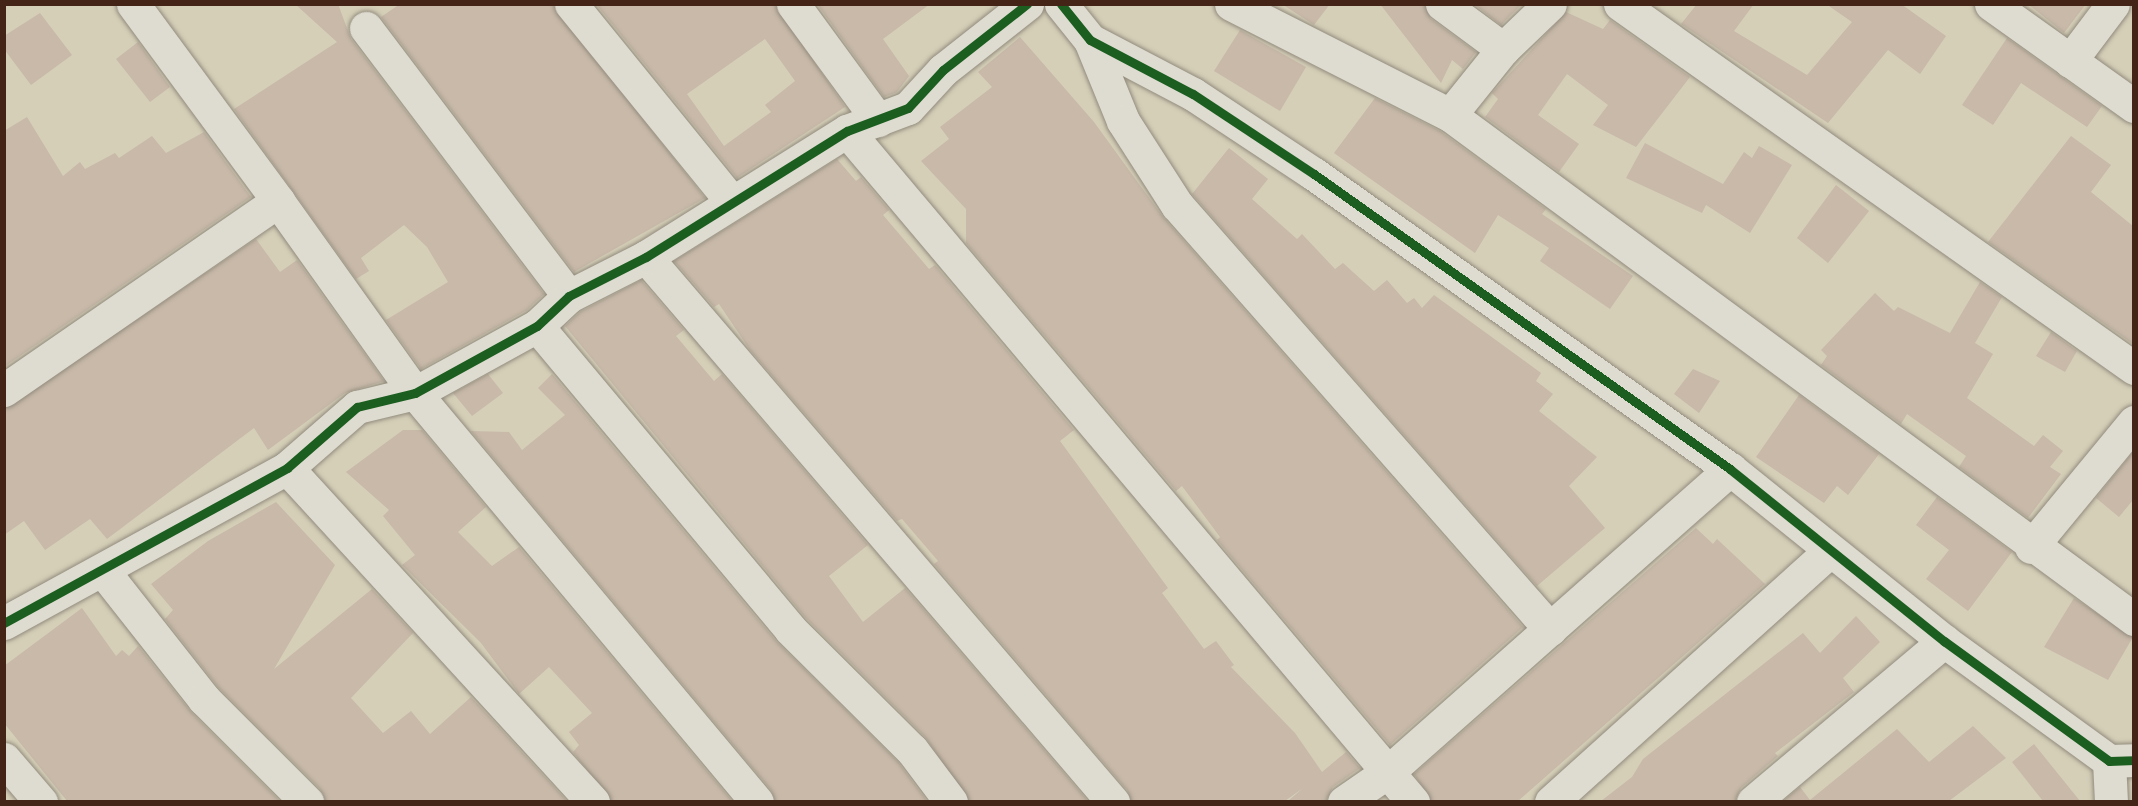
<!DOCTYPE html>
<html>
<head>
<meta charset="utf-8">
<style>
  body { margin:0 }
  #map { position:relative; width:2138px; height:806px; overflow:hidden; background:#d5cfb8; font-family:Cardo,serif }
  div>[style] { position:absolute }
  .building>* { inset:0; background:#c8b9a9 }
  .roads { filter:drop-shadow(0 0 2px #928b7d) drop-shadow(0 0 2px #928b7d) }
  .street>* { height:33px; margin:-16.5px; padding:0 16.5px; transform-origin:16.5px; border-radius:16.5px; background:#dedcd0 }
  .cycleway>* { height:9px; margin:-4.5px; padding:0 4.5px; transform-origin:4.5px; border-radius:4.5px; background:#1b5e20 }
  span { translate:-50% -50%; white-space:nowrap; text-align:center; line-height:1.15; -webkit-text-stroke:4.5px #ece4c8; paint-order:stroke }
  .frame { position:absolute; inset:0; border:6px solid #442417; pointer-events:none }
</style>
</head>
<body>
<div id="map">
  <div class="building">
    <i style="clip-path:polygon(295px 4px,338px 4px,351px 39px,544px 294px,527px 310px,421px 369px,386px 320px,448px 282px,427px 247px,404px 225px,361px 258px,369px 271px,356px 279px,234px 109px,337px 42px)"></i>
    <i style="clip-path:polygon(400px 4px,553px 4px,705px 198px,574px 272px,381px 17px)"></i>
    <i style="clip-path:polygon(evenodd,596px 4px,775px 4px,845px 107px,737px 178px,596px 4px,765px 39px,795px 81px,765px 105px,771px 112px,724px 146px,687px 94px,765px 39px)"></i>
    <i style="clip-path:polygon(817px 4px,930px 4px,883px 39px,909px 76px,897px 92px,884px 97px)"></i>
    <i style="clip-path:polygon(1282px 4px,1330px 4px,1314px 25px)"></i>
    <i style="clip-path:polygon(1380px 4px,1424px 4px,1431px 19px,1476px 52px,1463px 69px,1452px 60px,1441px 83px)"></i>
    <i style="clip-path:polygon(1474px 4px,1522px 4px,1501px 25px)"></i>
    <i style="clip-path:polygon(1697px 4px,1754px 4px,1734px 31px,1807px 75px,1852px 22px,1826px 4px,1901px 4px,1946px 36px,1920px 74px,1888px 50px,1828px 123px,1681px 24px)"></i>
    <i style="clip-path:polygon(2028px 4px,2086px 4px,2064px 33px)"></i>
    <i style="clip-path:polygon(1566px 12px,1603px 29px,1610px 20px,1690px 77px,1636px 147px,1593px 125px,1608px 105px,1567px 74px,1538px 115px,1579px 144px,1559px 172px,1485px 117px,1498px 99px,1492px 93px)"></i>
    <i style="clip-path:polygon(40px 13px,72px 55px,31px 85px,4px 49px,4px 36px)"></i>
    <i style="clip-path:polygon(1240px 30px,1306px 67px,1280px 111px,1214px 71px)"></i>
    <i style="clip-path:polygon(1020px 37px,1094px 122px,1163px 217px,1523px 627px,1390px 745px,1217px 540px,1220px 537px,1182px 486px,1176px 491px,966px 243px,966px 209px,921px 161px,949px 139px,940px 127px,992px 87px,978px 72px)"></i>
    <i style="clip-path:polygon(2007px 38px,2102px 106px,2087px 127px,2021px 83px,1993px 125px,1962px 105px)"></i>
    <i style="clip-path:polygon(138px 42px,170px 87px,150px 102px,116px 59px)"></i>
    <i style="clip-path:polygon(1375px 98px,1440px 131px,1546px 209px,1542px 214px,1633px 276px,1610px 309px,1540px 261px,1549px 248px,1498px 215px,1475px 253px,1334px 153px)"></i>
    <i style="clip-path:polygon(27px 117px,63px 176px,80px 162px,85px 169px,115px 153px,119px 158px,152px 136px,166px 153px,204px 132px,251px 197px,4px 367px,4px 131px)"></i>
    <i style="clip-path:polygon(2071px 136px,2111px 165px,2091px 192px,2133px 226px,2133px 344px,1988px 242px)"></i>
    <i style="clip-path:polygon(1645px 143px,1723px 184px,1744px 152px,1752px 158px,1759px 146px,1792px 165px,1750px 233px,1706px 205px,1702px 213px,1626px 178px)"></i>
    <i style="clip-path:polygon(1229px 148px,1268px 179px,1252px 199px,1297px 239px,1302px 234px,1335px 269px,1343px 263px,1374px 291px,1387px 280px,1407px 303px,1414px 298px,1422px 308px,1434px 295px,1541px 373px,1536px 381px,1553px 394px,1539px 411px,1597px 457px,1569px 486px,1605px 528px,1537px 586px,1192px 194px)"></i>
    <i style="clip-path:polygon(837px 159px,856px 181px,861px 177px,889px 210px,883px 215px,929px 269px,935px 265px,1074px 430px,1060px 441px,1168px 588px,1162px 593px,1204px 649px,1216px 641px,1234px 665px,1231px 667px,1295px 733px,1322px 772px,1346px 752px,1360px 768px,1333px 787px,1326px 801px,1288px 801px,1303px 788px,1285px 801px,1131px 801px,1127px 790px,934px 564px,938px 561px,902px 519px,897px 521px,750px 350px,719px 304px,714px 307px,674px 261px)"></i>
    <i style="clip-path:polygon(1836px 185px,1869px 211px,1828px 263px,1797px 238px)"></i>
    <i style="clip-path:polygon(256px 239px,280px 272px,297px 260px,384px 381px,345px 393px,268px 450px,254px 428px,107px 539px,90px 519px,45px 550px,24px 521px,4px 535px,4px 409px)"></i>
    <i style="clip-path:polygon(641px 280px,684px 330px,676px 336px,714px 381px,722px 374px,868px 545px,829px 576px,863px 622px,905px 588px,1088px 801px,969px 801px,925px 737px,804px 616px,565px 326px,580px 312px)"></i>
    <i style="clip-path:polygon(1980px 282px,2002px 297px,1975px 343px,1993px 354px,1967px 398px,2034px 446px,2043px 435px,2063px 451px,2050px 467px,2061px 474px,2028px 518px,1959px 467px,1966px 456px,1907px 414px,1901px 424px,1821px 365px,1827px 356px,1821px 350px,1875px 293px,1894px 311px,1898px 307px,1950px 333px)"></i>
    <i style="clip-path:polygon(2051px 332px,2077px 351px,2065px 372px,2036px 356px)"></i>
    <i style="clip-path:polygon(1693px 369px,1720px 381px,1699px 413px,1674px 394px)"></i>
    <i style="clip-path:polygon(488px 374px,503px 393px,472px 416px,453px 393px)"></i>
    <i style="clip-path:polygon(552px 374px,776px 641px,898px 762px,927px 801px,775px 801px,771px 790px,471px 431px,509px 432px,522px 450px,565px 415px,538px 388px)"></i>
    <i style="clip-path:polygon(1799px 395px,1879px 454px,1848px 495px,1837px 486px,1824px 503px,1756px 457px)"></i>
    <i style="clip-path:polygon(403px 430px,422px 430px,486px 507px,458px 532px,492px 566px,519px 547px,732px 801px,611px 801px,573px 752px,579px 745px,569px 732px,592px 713px,549px 667px,519px 694px,481px 643px,402px 565px,415px 555px,383px 516px,389px 510px,346px 472px)"></i>
    <i style="clip-path:polygon(2133px 452px,2133px 500px,2119px 517px,2096px 498px)"></i>
    <i style="clip-path:polygon(1937px 497px,2012px 552px,1968px 611px,1926px 579px,1949px 550px,1916px 525px)"></i>
    <i style="clip-path:polygon(276px 502px,335px 565px,274px 669px,372px 589px,413px 633px,351px 698px,383px 733px,411px 711px,430px 734px,471px 697px,567px 801px,325px 801px,320px 789px,218px 687px,165px 619px,173px 610px,151px 584px,208px 541px)"></i>
    <i style="clip-path:polygon(1696px 528px,1713px 544px,1717px 539px,1765px 584px,1518px 801px,1431px 801px,1414px 774px)"></i>
    <i style="clip-path:polygon(2074px 598px,2133px 637px,2108px 680px,2044px 647px)"></i>
    <i style="clip-path:polygon(82px 608px,116px 656px,122px 650px,129px 656px,138px 646px,191px 712px,280px 801px,67px 801px,4px 723px,4px 666px)"></i>
    <i style="clip-path:polygon(1856px 616px,1880px 642px,1843px 678px,1854px 692px,1775px 753px,1778px 756px,1741px 788px,1735px 801px,1601px 801px,1632px 777px,1643px 759px,1803px 633px,1820px 653px)"></i>
    <i style="clip-path:polygon(1973px 726px,2006px 758px,1949px 801px,1783px 801px,1800px 787px,1810px 800px,1897px 729px,1929px 762px)"></i>
    <i style="clip-path:polygon(2034px 744px,2080px 801px,2043px 801px,2012px 762px)"></i>
  </div>
  <div class="roads">
    <div class="street">
      <i style="left:133px;top:4px;width:245px;rotate:53.6deg"></i>
      <i style="left:571px;top:4px;width:255px;rotate:50.9deg"></i>
      <i style="left:793px;top:4px;width:144px;rotate:53.8deg"></i>
      <i style="left:1061px;top:4px;width:46px;rotate:51.1deg"></i>
      <i style="left:1090px;top:40px;width:116px;rotate:27.7deg"></i>
      <i style="left:1193px;top:94px;width:145px;rotate:33.5deg"></i>
      <i style="left:1314px;top:174px;width:510px;rotate:35.34deg"></i>
      <i style="left:1730px;top:469px;width:275px;rotate:38.8deg"></i>
      <i style="left:1944px;top:641px;width:204px;rotate:36deg"></i>
      <i style="left:2109px;top:761px;width:25px;rotate:-2deg"></i>
      <i style="left:1231px;top:4px;width:246px;rotate:26.9deg"></i>
      <i style="left:1450px;top:115px;width:850px;rotate:36.38deg"></i>
      <i style="left:1442px;top:4px;width:76px;rotate:36.4deg"></i>
      <i style="left:1620px;top:4px;width:630px;rotate:35.31deg"></i>
      <i style="left:1991px;top:4px;width:176px;rotate:35.5deg"></i>
      <i style="left:366px;top:28px;width:336px;rotate:52.9deg"></i>
      <i style="left:1090px;top:40px;width:87px;rotate:67.8deg"></i>
      <i style="left:1123px;top:121px;width:100px;rotate:57.3deg"></i>
      <i style="left:1177px;top:205px;width:565px;rotate:48.66deg"></i>
      <i style="left:2070px;top:61px;width:71px;rotate:-53deg"></i>
      <i style="left:1450px;top:115px;width:85px;rotate:-51.2deg"></i>
      <i style="left:1503px;top:49px;width:65px;rotate:-43.8deg"></i>
      <i style="left:847px;top:131px;width:878px;rotate:49.85deg"></i>
      <i style="left:646px;top:257px;width:718px;rotate:49.41deg"></i>
      <i style="left:537px;top:326px;width:395px;rotate:50.1deg"></i>
      <i style="left:790px;top:629px;width:172px;rotate:44.8deg"></i>
      <i style="left:912px;top:750px;width:65px;rotate:53.1deg"></i>
      <i style="left:4px;top:390px;width:333px;rotate:-34.6deg"></i>
      <i style="left:278px;top:201px;width:236px;rotate:54.5deg"></i>
      <i style="left:415px;top:393px;width:533px;rotate:50.1deg"></i>
      <i style="left:287px;top:468px;width:453px;rotate:47.5deg"></i>
      <i style="left:2031px;top:547px;width:162px;rotate:-50.5deg"></i>
      <i style="left:104px;top:572px;width:162px;rotate:51.8deg"></i>
      <i style="left:204px;top:699px;width:146px;rotate:45deg"></i>
      <i style="left:4px;top:623px;width:323px;rotate:-28.7deg"></i>
      <i style="left:287px;top:468px;width:93px;rotate:-41.1deg"></i>
      <i style="left:357px;top:407px;width:60px;rotate:-13.6deg"></i>
      <i style="left:415px;top:393px;width:139px;rotate:-28.8deg"></i>
      <i style="left:537px;top:326px;width:44px;rotate:-43.2deg"></i>
      <i style="left:569px;top:296px;width:86px;rotate:-26.9deg"></i>
      <i style="left:646px;top:257px;width:237px;rotate:-32.1deg"></i>
      <i style="left:847px;top:131px;width:65px;rotate:-20.7deg"></i>
      <i style="left:908px;top:108px;width:52px;rotate:-47.4deg"></i>
      <i style="left:943px;top:70px;width:107px;rotate:-38.2deg"></i>
      <i style="left:4px;top:759px;width:57px;rotate:49.3deg"></i>
      <i style="left:2109px;top:761px;width:41px;rotate:87.2deg"></i>
      <i style="left:1344px;top:802px;width:55px;rotate:-34.6deg"></i>
      <i style="left:1389px;top:771px;width:456px;rotate:-41.5deg"></i>
      <i style="left:1551px;top:802px;width:374px;rotate:-42deg"></i>
      <i style="left:1753px;top:802px;width:250px;rotate:-40.1deg"></i>
    </div>
  </div>
  <div class="cycleway">
    <i style="left:1061px;top:4px;width:46px;rotate:51.1deg"></i>
    <i style="left:1090px;top:40px;width:116px;rotate:27.7deg"></i>
    <i style="left:1193px;top:94px;width:145px;rotate:33.5deg"></i>
    <i style="left:1314px;top:174px;width:510px;rotate:35.34deg"></i>
    <i style="left:1730px;top:469px;width:275px;rotate:38.8deg"></i>
    <i style="left:1944px;top:641px;width:204px;rotate:36deg"></i>
    <i style="left:2109px;top:761px;width:25px;rotate:-2deg"></i>
    <i style="left:4px;top:623px;width:323px;rotate:-28.7deg"></i>
    <i style="left:287px;top:468px;width:93px;rotate:-41.1deg"></i>
    <i style="left:357px;top:407px;width:60px;rotate:-13.6deg"></i>
    <i style="left:415px;top:393px;width:139px;rotate:-28.8deg"></i>
    <i style="left:537px;top:326px;width:44px;rotate:-43.2deg"></i>
    <i style="left:569px;top:296px;width:86px;rotate:-26.9deg"></i>
    <i style="left:646px;top:257px;width:237px;rotate:-32.1deg"></i>
    <i style="left:847px;top:131px;width:65px;rotate:-20.7deg"></i>
    <i style="left:908px;top:108px;width:52px;rotate:-47.4deg"></i>
    <i style="left:943px;top:70px;width:107px;rotate:-38.2deg"></i>
  </div>
  <div class="frame"></div>
</div>
</body>
</html>
